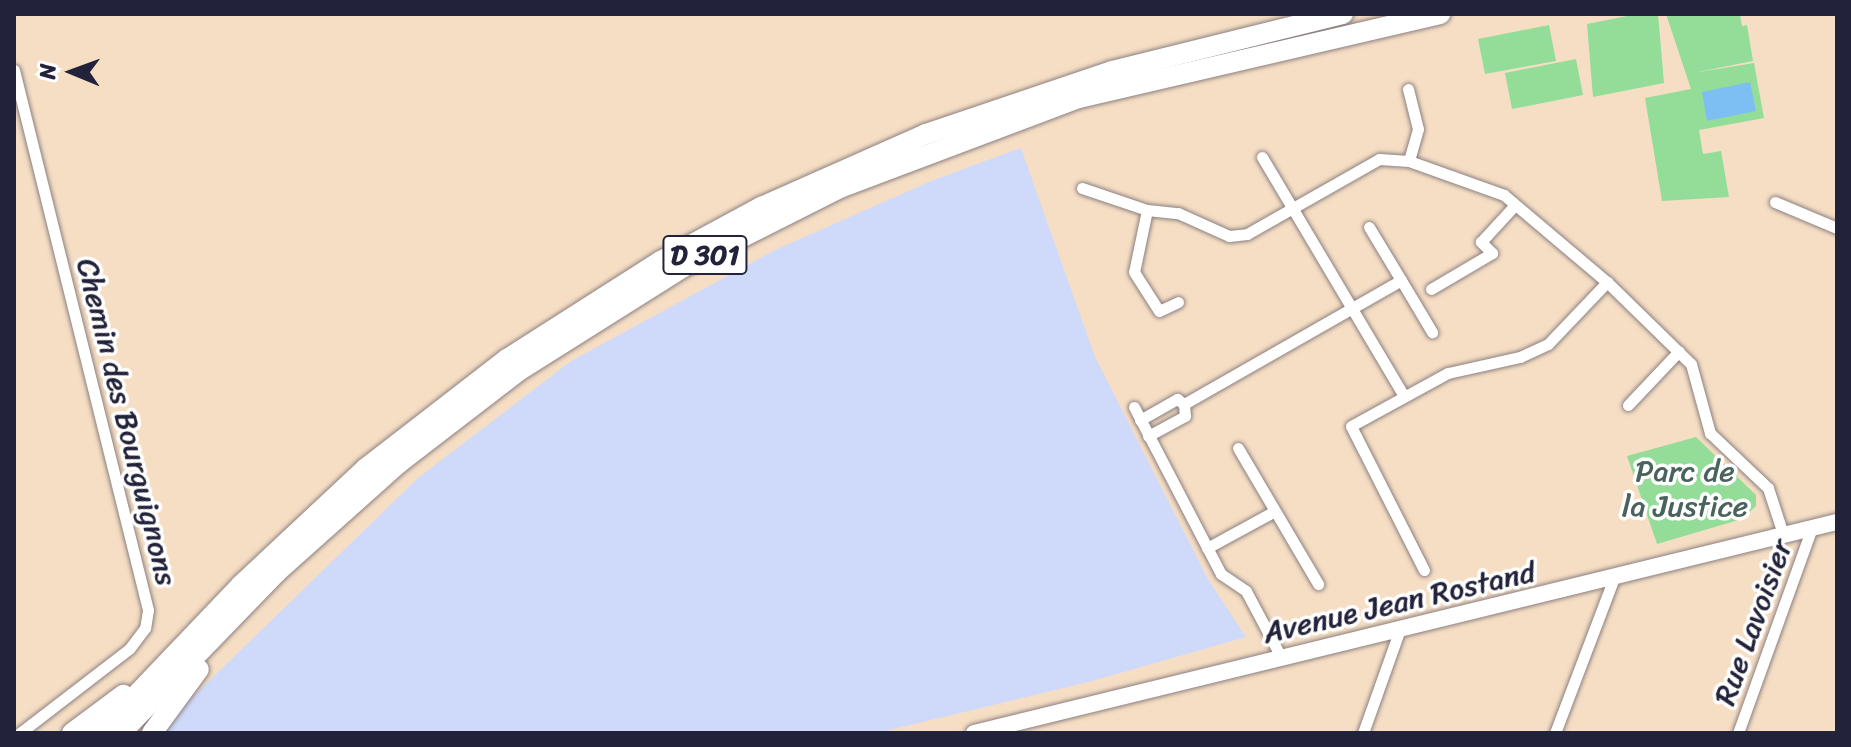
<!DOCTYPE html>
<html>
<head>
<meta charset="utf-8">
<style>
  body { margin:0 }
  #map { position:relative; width:1851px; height:747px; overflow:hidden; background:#f6dec4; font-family:Sriracha,sans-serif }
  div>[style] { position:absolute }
  .built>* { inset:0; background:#cfdafa }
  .green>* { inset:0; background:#93dd99 }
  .water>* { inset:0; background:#7dbff2 }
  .roads { filter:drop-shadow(0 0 2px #8c8080) drop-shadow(0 0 2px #8c8080) }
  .street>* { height:11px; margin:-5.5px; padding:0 5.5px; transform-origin:5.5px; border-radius:5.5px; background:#fff }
  .secondary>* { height:16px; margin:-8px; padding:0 8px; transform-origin:8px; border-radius:8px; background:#fff }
  .highway>* { height:20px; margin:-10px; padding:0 10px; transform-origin:10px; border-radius:10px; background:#fff }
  span { translate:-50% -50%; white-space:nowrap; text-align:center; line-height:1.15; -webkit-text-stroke:7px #fff; paint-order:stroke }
  .shield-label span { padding:2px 6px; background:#fff; border:2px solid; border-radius:6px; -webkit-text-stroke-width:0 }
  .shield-label { font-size:28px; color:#22223b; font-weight:700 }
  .street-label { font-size:30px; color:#22223b }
  .park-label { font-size:30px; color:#4a635c }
  .frame { position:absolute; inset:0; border:16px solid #22223b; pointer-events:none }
  .north { position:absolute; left:32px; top:32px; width:80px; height:80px; -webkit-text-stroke:6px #fff; paint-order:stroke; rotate:271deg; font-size:22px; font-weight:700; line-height:32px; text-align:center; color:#22223b }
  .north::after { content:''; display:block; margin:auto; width:28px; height:36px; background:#22223b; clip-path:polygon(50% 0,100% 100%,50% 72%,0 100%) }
</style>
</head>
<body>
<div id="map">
  <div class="built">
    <i style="clip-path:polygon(1021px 148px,1095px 357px,1208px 579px,1246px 637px,1092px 681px,877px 733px,162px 733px,178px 711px,418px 478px,571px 361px,775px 250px,931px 181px)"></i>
  </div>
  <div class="green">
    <i style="clip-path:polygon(1637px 14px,1658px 14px,1664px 83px,1593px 97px,1587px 24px)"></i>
    <i style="clip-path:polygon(1666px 14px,1740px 14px,1742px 26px,1747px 25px,1753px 61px,1693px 73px,1754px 63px,1764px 118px,1699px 130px,1703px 154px,1721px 151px,1729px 197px,1662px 201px,1645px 98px,1691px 89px)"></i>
    <i style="clip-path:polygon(1549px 25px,1556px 61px,1485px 74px,1478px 39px)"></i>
    <i style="clip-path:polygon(1576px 59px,1583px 95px,1512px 109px,1505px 73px)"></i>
    <i style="clip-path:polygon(1696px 437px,1756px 495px,1756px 506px,1742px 519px,1657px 544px,1627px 456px)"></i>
  </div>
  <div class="water">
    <i style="clip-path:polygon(1750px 82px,1756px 111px,1707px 121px,1702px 92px)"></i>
  </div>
  <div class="roads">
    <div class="street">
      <i style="left:14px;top:70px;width:556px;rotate:76.06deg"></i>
      <i style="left:148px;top:610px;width:18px;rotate:99deg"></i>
      <i style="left:145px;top:628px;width:26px;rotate:127deg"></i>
      <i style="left:129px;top:649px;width:138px;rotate:142.4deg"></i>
      <i style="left:1408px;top:89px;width:41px;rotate:76deg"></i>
      <i style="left:1418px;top:129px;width:33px;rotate:106deg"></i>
      <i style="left:1262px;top:157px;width:278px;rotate:59.3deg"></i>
      <i style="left:1082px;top:188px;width:69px;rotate:18.7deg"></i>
      <i style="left:1147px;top:210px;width:31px;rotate:6deg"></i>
      <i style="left:1178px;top:213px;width:56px;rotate:24.3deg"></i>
      <i style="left:1229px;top:236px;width:18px;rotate:-6deg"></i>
      <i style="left:1247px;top:234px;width:152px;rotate:-29.6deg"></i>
      <i style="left:1379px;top:159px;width:30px;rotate:4deg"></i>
      <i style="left:1409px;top:161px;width:101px;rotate:19.7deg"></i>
      <i style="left:1504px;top:195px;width:135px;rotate:40.2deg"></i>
      <i style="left:1607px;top:282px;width:117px;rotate:44.3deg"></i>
      <i style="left:1691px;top:364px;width:72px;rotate:74.6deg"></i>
      <i style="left:1710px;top:433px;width:80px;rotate:43.5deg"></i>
      <i style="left:1768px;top:488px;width:48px;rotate:71.9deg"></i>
      <i style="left:1775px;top:202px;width:67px;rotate:22.8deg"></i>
      <i style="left:1147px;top:210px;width:63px;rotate:101.8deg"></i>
      <i style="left:1134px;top:272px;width:46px;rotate:57.3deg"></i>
      <i style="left:1159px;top:311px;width:21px;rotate:-25deg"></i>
      <i style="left:1369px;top:227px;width:62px;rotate:58.9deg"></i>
      <i style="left:1431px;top:289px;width:71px;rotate:-30.5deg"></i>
      <i style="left:1492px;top:253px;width:16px;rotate:-135deg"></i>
      <i style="left:1481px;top:242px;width:49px;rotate:-47.5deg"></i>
      <i style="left:1628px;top:405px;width:74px;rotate:-46.6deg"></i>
      <i style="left:1134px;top:407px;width:188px;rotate:62.5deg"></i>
      <i style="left:1221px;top:574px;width:30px;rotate:34deg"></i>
      <i style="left:1246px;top:591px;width:77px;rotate:62.1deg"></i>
      <i style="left:1140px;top:420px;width:43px;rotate:-29.6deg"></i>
      <i style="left:1177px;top:399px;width:9px;rotate:36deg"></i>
      <i style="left:1184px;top:404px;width:250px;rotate:-29.7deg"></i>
      <i style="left:1401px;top:280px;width:61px;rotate:59.2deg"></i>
      <i style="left:1148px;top:436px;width:42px;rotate:-28.4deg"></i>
      <i style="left:1185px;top:416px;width:12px;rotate:-95deg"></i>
      <i style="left:1238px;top:448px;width:158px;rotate:59.5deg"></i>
      <i style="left:1207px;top:548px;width:77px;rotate:-28.6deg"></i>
      <i style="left:1424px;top:570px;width:161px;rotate:-116.9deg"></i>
      <i style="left:1351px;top:426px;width:111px;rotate:-28.7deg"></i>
      <i style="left:1448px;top:373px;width:74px;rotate:-12.5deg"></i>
      <i style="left:1520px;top:357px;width:31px;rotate:-25deg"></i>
      <i style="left:1548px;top:344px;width:86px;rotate:-46.4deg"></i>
      <i style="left:1363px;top:733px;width:107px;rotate:-70.4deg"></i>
      <i style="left:1555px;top:733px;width:164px;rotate:-69.2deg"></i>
      <i style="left:1738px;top:733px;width:218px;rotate:-70.2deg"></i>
    </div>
    <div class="secondary">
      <i style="left:974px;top:733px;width:888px;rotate:-13.74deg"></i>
    </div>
    <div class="highway">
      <i style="left:72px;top:733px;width:64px;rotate:-36.7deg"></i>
      <i style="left:100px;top:733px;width:204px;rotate:-46.4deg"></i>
      <i style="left:241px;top:585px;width:171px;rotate:-43.1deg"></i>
      <i style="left:366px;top:468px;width:178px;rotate:-37.7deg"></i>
      <i style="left:507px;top:359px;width:183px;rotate:-32.5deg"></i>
      <i style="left:661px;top:261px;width:114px;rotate:-28.4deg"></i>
      <i style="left:761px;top:207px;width:180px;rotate:-23.9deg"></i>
      <i style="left:926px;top:134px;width:196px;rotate:-18.7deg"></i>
      <i style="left:1112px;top:71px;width:238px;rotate:-13.9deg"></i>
      <i style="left:121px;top:733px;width:224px;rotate:-45.9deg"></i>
      <i style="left:277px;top:572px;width:164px;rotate:-41.8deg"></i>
      <i style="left:399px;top:463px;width:149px;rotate:-37.6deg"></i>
      <i style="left:517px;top:372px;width:199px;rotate:-32.2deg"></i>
      <i style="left:685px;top:266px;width:176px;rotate:-26.7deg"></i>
      <i style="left:842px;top:187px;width:253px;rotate:-20.6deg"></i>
      <i style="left:1079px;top:98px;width:371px;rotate:-13.1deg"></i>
      <i style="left:152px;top:733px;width:79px;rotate:-53.7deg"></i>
    </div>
  </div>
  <div class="shield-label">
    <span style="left:705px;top:255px">D 301</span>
  </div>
  <div class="street-label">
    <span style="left:127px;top:422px;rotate:76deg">Chemin des Bourguignons</span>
    <span style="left:1399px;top:602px;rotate:-13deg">Avenue Jean Rostand</span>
    <span style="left:1753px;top:622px;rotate:-70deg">Rue Lavoisier</span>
  </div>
  <div class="park-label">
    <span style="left:1685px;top:488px">Parc de<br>la Justice</span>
  </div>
  <div class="frame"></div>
  <div class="north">N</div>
</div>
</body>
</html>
